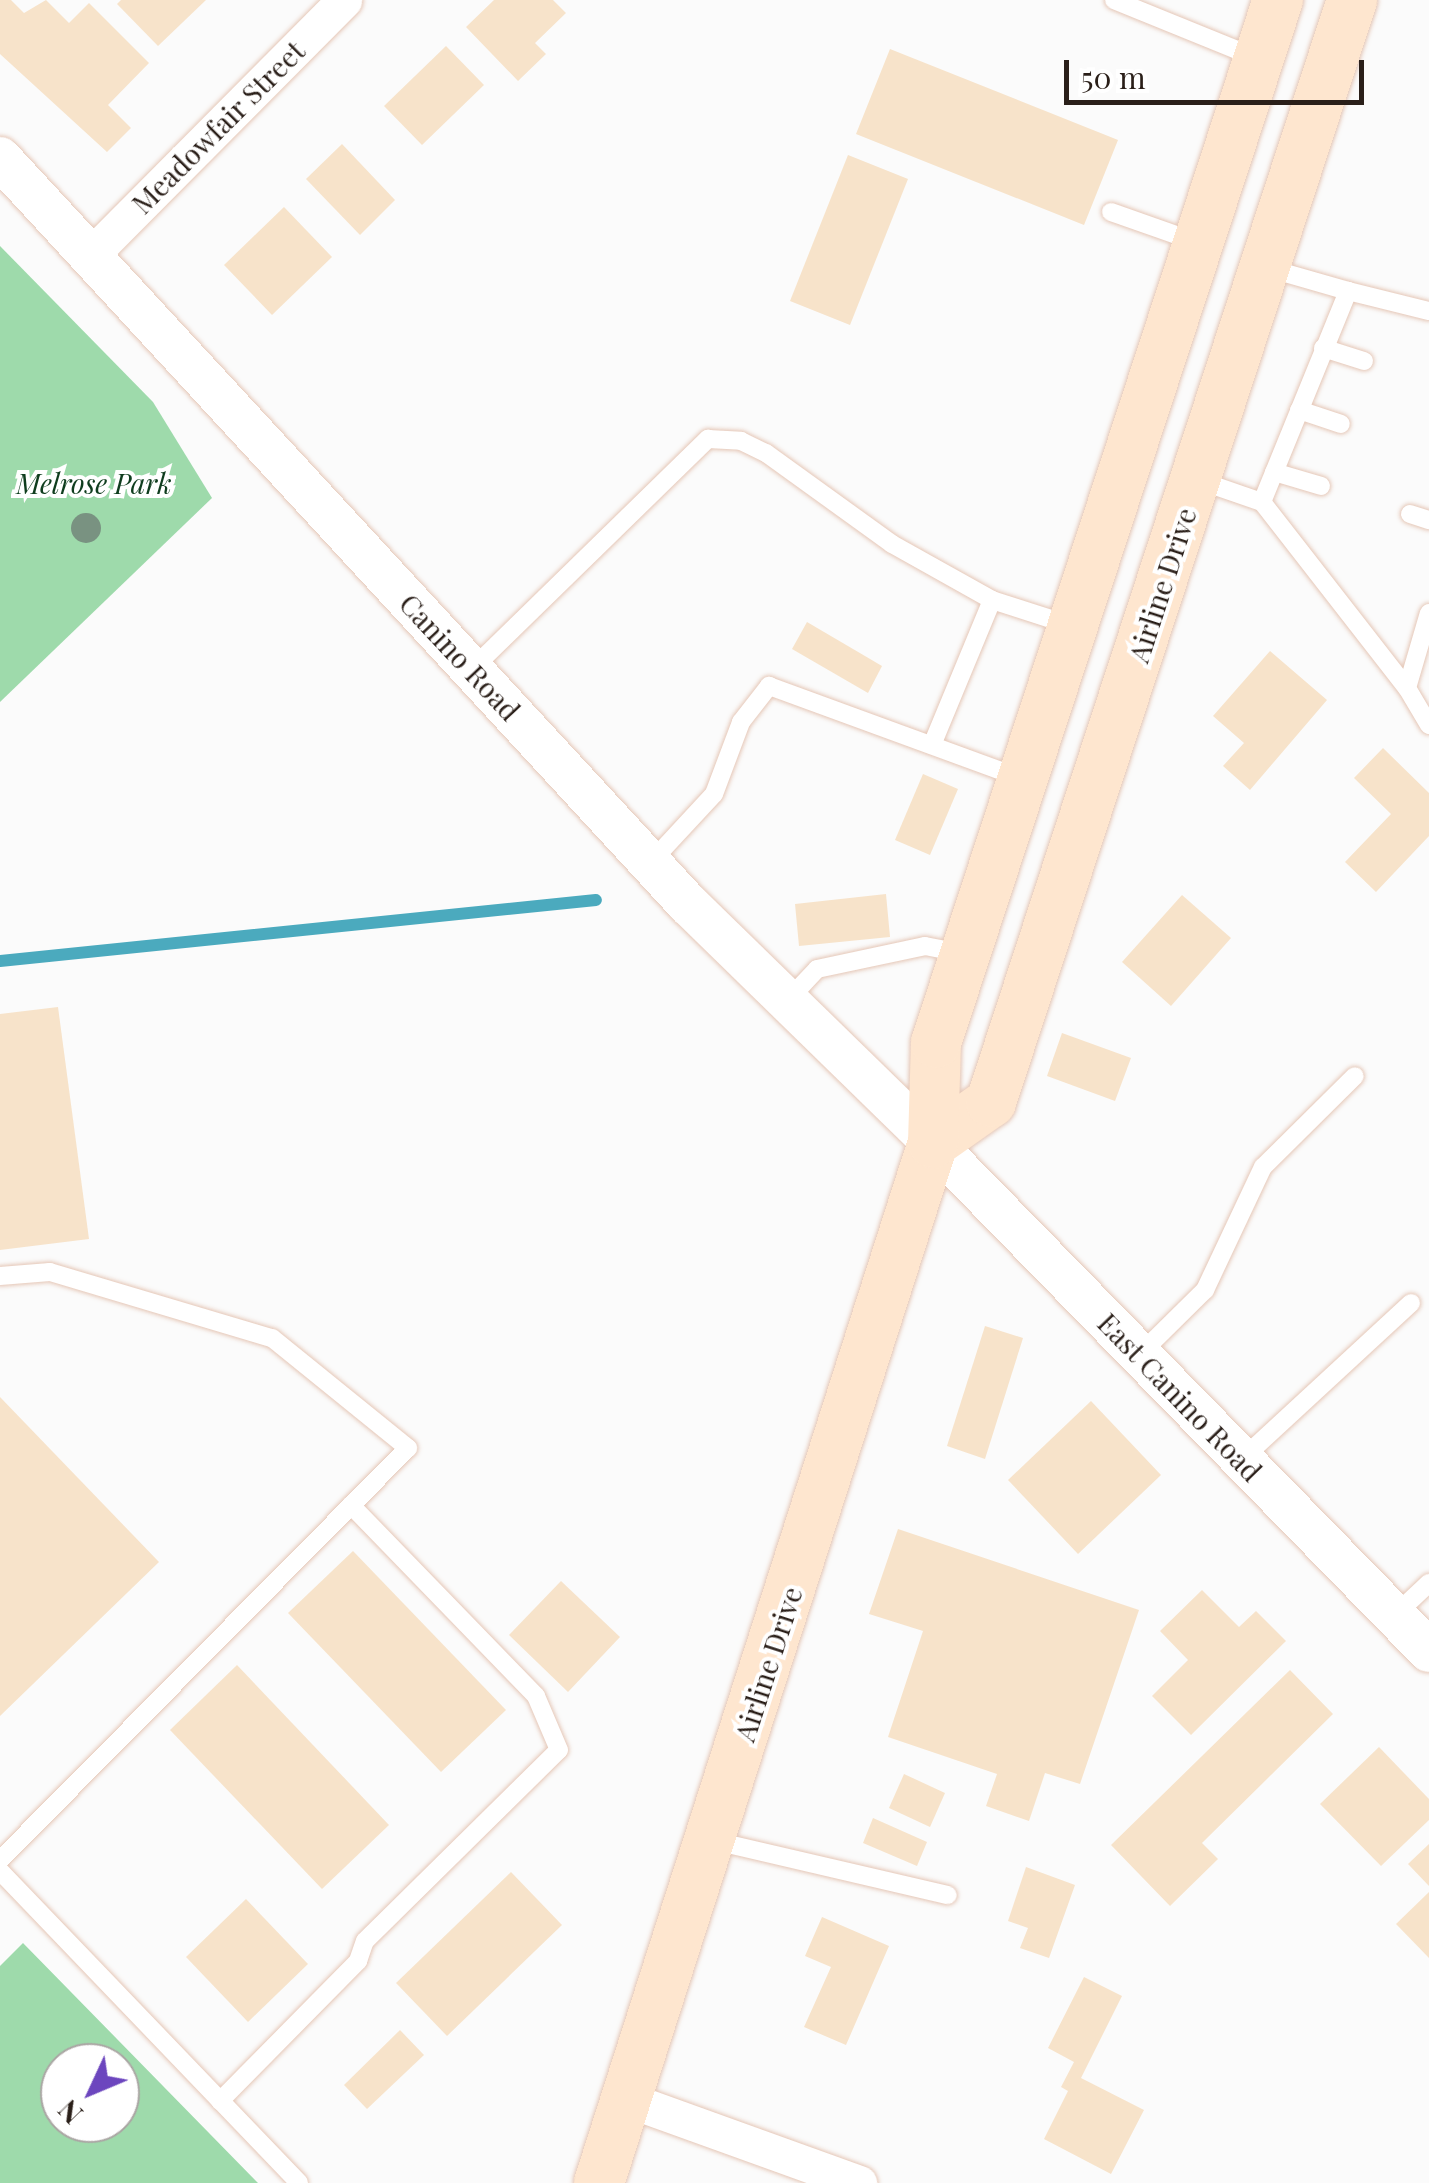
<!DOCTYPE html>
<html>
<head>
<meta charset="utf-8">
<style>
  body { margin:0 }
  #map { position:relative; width:1429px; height:2183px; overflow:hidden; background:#fbfbfb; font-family:"Playfair Display",serif }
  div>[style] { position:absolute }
  .green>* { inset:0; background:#9edaab }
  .stream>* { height:12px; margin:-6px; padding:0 6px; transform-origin:6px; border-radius:6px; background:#4baabe }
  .building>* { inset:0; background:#f7e3ca }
  .roads { filter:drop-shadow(0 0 2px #e5c7b7) drop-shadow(0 0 2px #e5c7b7) }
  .service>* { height:18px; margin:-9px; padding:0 9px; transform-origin:9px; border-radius:9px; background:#fff }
  .minor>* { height:35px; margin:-17.5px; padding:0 17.5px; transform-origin:17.5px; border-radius:17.5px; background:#fff }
  .tertiary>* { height:42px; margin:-21px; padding:0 21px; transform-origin:21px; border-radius:21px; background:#fff }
  .secondary>* { height:50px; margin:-25px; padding:0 25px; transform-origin:25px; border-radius:25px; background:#fee6cf }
  .trees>* { width:30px; height:30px; margin:-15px; border-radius:50%; background:#799281 }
  span { translate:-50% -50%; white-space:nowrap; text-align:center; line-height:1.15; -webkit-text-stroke:8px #fff; paint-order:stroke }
  .street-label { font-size:28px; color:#2a1f19 }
  .park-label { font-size:28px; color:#0f3d1e; font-style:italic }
  .north { position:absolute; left:40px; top:2043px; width:100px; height:100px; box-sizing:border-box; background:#fff; border:2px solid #aaa5a3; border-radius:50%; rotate:226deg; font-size:28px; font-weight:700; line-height:40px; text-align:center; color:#2a1f19 }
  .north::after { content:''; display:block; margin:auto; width:35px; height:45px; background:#6c46be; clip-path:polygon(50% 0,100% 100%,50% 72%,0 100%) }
  .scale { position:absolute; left:1064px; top:60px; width:300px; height:45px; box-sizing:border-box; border:5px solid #2a1f19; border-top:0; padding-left:12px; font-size:30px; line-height:35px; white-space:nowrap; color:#2a1f19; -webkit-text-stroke:8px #fff; paint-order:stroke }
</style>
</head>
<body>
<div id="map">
  <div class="green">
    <i style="clip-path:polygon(0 246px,153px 402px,212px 498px,0 702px)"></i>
    <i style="clip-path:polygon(evenodd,23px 1943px,258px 2183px,0 2183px,0 1966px,23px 1943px,60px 2063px,120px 2063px,120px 2123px,60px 2123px,60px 2063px)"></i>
  </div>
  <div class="stream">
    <i style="left:0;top:961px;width:599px;rotate:-5.84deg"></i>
  </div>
  <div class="building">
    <i style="clip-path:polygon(0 0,11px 0,24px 13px,46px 0,69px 23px,89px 3px,149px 63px,108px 105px,131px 128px,107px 152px,0 54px)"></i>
    <i style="clip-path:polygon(121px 0,206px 0,158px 46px,117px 4px)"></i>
    <i style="clip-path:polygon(494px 0,553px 0,566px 13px,535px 43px,546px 54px,518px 81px,466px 27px)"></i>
    <i style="clip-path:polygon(446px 46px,484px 85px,422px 145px,384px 106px)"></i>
    <i style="clip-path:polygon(890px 49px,1118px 140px,1084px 225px,856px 134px)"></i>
    <i style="clip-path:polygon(342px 144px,395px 200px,360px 235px,306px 179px)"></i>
    <i style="clip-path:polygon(848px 155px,908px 179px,850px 325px,790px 301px)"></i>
    <i style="clip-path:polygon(284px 207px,332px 257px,272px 315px,224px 265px)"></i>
    <i style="clip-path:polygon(807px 622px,882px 666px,868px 693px,792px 649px)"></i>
    <i style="clip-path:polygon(1270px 651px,1327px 700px,1250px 790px,1223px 766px,1244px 743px,1213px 716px)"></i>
    <i style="clip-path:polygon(1383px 748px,1429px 793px,1429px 836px,1376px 892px,1345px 862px,1391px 814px,1354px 778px)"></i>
    <i style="clip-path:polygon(923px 774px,958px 789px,930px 855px,895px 840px)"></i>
    <i style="clip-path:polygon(886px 894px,890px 937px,799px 946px,795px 904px)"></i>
    <i style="clip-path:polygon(1182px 895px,1231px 938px,1171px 1006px,1122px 962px)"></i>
    <i style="clip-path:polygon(58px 1007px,89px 1239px,0 1250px,0 1014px)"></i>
    <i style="clip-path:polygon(1062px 1033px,1131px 1058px,1115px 1101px,1047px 1076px)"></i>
    <i style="clip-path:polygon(985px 1326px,1023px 1338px,985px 1459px,947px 1446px)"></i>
    <i style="clip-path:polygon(0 1397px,159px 1562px,0 1716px)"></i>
    <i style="clip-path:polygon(1091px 1401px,1161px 1475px,1078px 1554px,1008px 1480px)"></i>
    <i style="clip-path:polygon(898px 1529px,1139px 1610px,1080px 1784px,1045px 1773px,1029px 1821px,986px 1806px,997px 1774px,888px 1737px,923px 1631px,869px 1614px)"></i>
    <i style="clip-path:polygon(353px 1551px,506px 1710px,441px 1772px,288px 1613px)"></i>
    <i style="clip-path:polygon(561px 1581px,620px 1637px,568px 1692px,509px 1635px)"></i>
    <i style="clip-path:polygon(1202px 1590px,1239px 1627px,1256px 1611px,1286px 1641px,1191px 1735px,1152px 1696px,1188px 1660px,1160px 1631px)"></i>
    <i style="clip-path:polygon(237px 1665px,389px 1825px,322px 1889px,170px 1730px)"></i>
    <i style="clip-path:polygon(1290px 1670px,1333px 1714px,1202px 1843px,1218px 1859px,1170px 1906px,1111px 1845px)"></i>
    <i style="clip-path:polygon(1379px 1747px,1429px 1799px,1429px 1820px,1381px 1866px,1320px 1804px)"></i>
    <i style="clip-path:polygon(904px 1774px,945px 1793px,930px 1827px,889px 1808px)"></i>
    <i style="clip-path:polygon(873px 1818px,927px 1842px,917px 1866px,863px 1843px)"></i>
    <i style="clip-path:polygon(1429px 1844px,1429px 1886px,1408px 1864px)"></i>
    <i style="clip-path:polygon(1026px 1867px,1075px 1885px,1049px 1958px,1020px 1948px,1028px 1928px,1008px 1921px)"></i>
    <i style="clip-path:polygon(511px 1872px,562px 1925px,447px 2036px,396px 1983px)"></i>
    <i style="clip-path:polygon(1429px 1892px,1429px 1958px,1396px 1924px)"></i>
    <i style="clip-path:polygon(246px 1899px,308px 1964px,248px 2022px,186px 1957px)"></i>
    <i style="clip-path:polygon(822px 1917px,889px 1946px,846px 2045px,804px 2027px,831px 1967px,805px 1956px)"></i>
    <i style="clip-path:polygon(1084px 1977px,1122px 1996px,1081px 2078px,1144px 2110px,1111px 2174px,1044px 2139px,1068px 2091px,1061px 2087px,1074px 2062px,1048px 2048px)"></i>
    <i style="clip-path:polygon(400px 2030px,424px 2055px,367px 2109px,344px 2085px)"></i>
  </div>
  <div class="roads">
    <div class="service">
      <i style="left:1114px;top:0;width:154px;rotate:22.1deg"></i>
      <i style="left:1111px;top:212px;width:90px;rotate:19.4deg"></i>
      <i style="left:1348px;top:291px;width:83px;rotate:13.9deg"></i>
      <i style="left:1323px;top:348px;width:43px;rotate:17.6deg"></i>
      <i style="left:1299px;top:410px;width:44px;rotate:18.4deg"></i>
      <i style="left:1274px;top:472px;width:49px;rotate:16.6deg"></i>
      <i style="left:1198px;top:480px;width:68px;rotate:19deg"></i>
      <i style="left:1262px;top:502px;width:228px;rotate:-67.8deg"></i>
      <i style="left:1348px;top:291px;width:83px;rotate:-164deg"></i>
      <i style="left:1262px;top:502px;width:236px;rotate:52.1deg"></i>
      <i style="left:1407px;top:688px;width:78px;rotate:-73.7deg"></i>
      <i style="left:1410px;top:514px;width:20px;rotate:18deg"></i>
      <i style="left:472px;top:669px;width:330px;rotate:-44.3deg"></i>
      <i style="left:708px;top:439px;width:33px;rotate:3deg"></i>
      <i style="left:741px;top:441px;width:28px;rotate:26deg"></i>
      <i style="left:766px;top:453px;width:155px;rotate:35.8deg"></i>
      <i style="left:892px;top:544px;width:115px;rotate:29.2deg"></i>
      <i style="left:1407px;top:688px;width:43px;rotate:59.3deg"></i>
      <i style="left:932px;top:745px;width:157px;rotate:-67.5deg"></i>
      <i style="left:992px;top:600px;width:82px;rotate:17.8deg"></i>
      <i style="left:650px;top:863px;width:94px;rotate:-47.2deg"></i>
      <i style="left:714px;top:794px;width:77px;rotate:-69.4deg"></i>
      <i style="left:741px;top:722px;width:46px;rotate:-52.1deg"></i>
      <i style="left:769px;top:686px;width:265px;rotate:20.1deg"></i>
      <i style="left:788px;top:1000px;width:42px;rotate:-46.9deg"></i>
      <i style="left:817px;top:969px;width:110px;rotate:-12deg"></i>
      <i style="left:925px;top:946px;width:36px;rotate:11deg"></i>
      <i style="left:0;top:1276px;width:50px;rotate:-4.6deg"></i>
      <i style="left:50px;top:1272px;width:232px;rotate:16.6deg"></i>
      <i style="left:272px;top:1338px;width:175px;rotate:39deg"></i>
      <i style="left:408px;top:1448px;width:580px;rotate:134.72deg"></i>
      <i style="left:1139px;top:1355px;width:93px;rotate:-44.6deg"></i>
      <i style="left:1205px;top:1290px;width:136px;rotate:-64.8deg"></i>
      <i style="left:1263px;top:1167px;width:129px;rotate:-44.7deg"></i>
      <i style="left:1242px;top:1459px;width:230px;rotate:-42.7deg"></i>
      <i style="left:1395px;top:1615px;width:47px;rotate:-43.3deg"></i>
      <i style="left:711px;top:1840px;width:243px;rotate:13.1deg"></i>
      <i style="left:0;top:1871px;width:432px;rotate:46.2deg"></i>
      <i style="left:220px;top:2101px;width:197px;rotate:-45.4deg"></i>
      <i style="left:358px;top:1961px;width:21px;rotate:-71deg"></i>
      <i style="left:365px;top:1941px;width:272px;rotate:-44.6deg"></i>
      <i style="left:559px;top:1750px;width:59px;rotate:-113.1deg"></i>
      <i style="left:536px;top:1696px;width:266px;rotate:-134.1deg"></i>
    </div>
    <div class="minor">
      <i style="left:92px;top:254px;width:358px;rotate:-45.2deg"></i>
      <i style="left:626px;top:2099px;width:248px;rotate:19.8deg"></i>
    </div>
    <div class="tertiary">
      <i style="left:0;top:158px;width:1015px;rotate:47.32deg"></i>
      <i style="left:688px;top:904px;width:342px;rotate:44.3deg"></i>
      <i style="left:933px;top:1143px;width:710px;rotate:45.68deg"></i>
    </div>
    <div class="secondary">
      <i style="left:933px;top:1143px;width:71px;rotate:-35.3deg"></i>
      <i style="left:991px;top:1102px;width:1160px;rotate:-71.86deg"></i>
      <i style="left:599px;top:2183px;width:1092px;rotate:-72.2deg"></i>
      <i style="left:933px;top:1143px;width:100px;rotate:-88.3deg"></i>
      <i style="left:936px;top:1043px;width:1098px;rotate:-71.85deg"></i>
    </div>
  </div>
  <div class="trees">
    <i style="left:86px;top:528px"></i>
  </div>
  <div class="street-label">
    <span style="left:218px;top:127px;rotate:-45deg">Meadowfair Street</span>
    <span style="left:1162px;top:585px;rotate:-72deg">Airline Drive</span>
    <span style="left:460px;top:657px;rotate:47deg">Canino Road</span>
    <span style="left:1180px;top:1397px;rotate:46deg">East Canino Road</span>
    <span style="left:768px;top:1664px;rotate:-72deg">Airline Drive</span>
  </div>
  <div class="park-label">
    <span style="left:94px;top:483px">Melrose Park</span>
  </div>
  <div class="north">N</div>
  <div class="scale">50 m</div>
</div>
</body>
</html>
